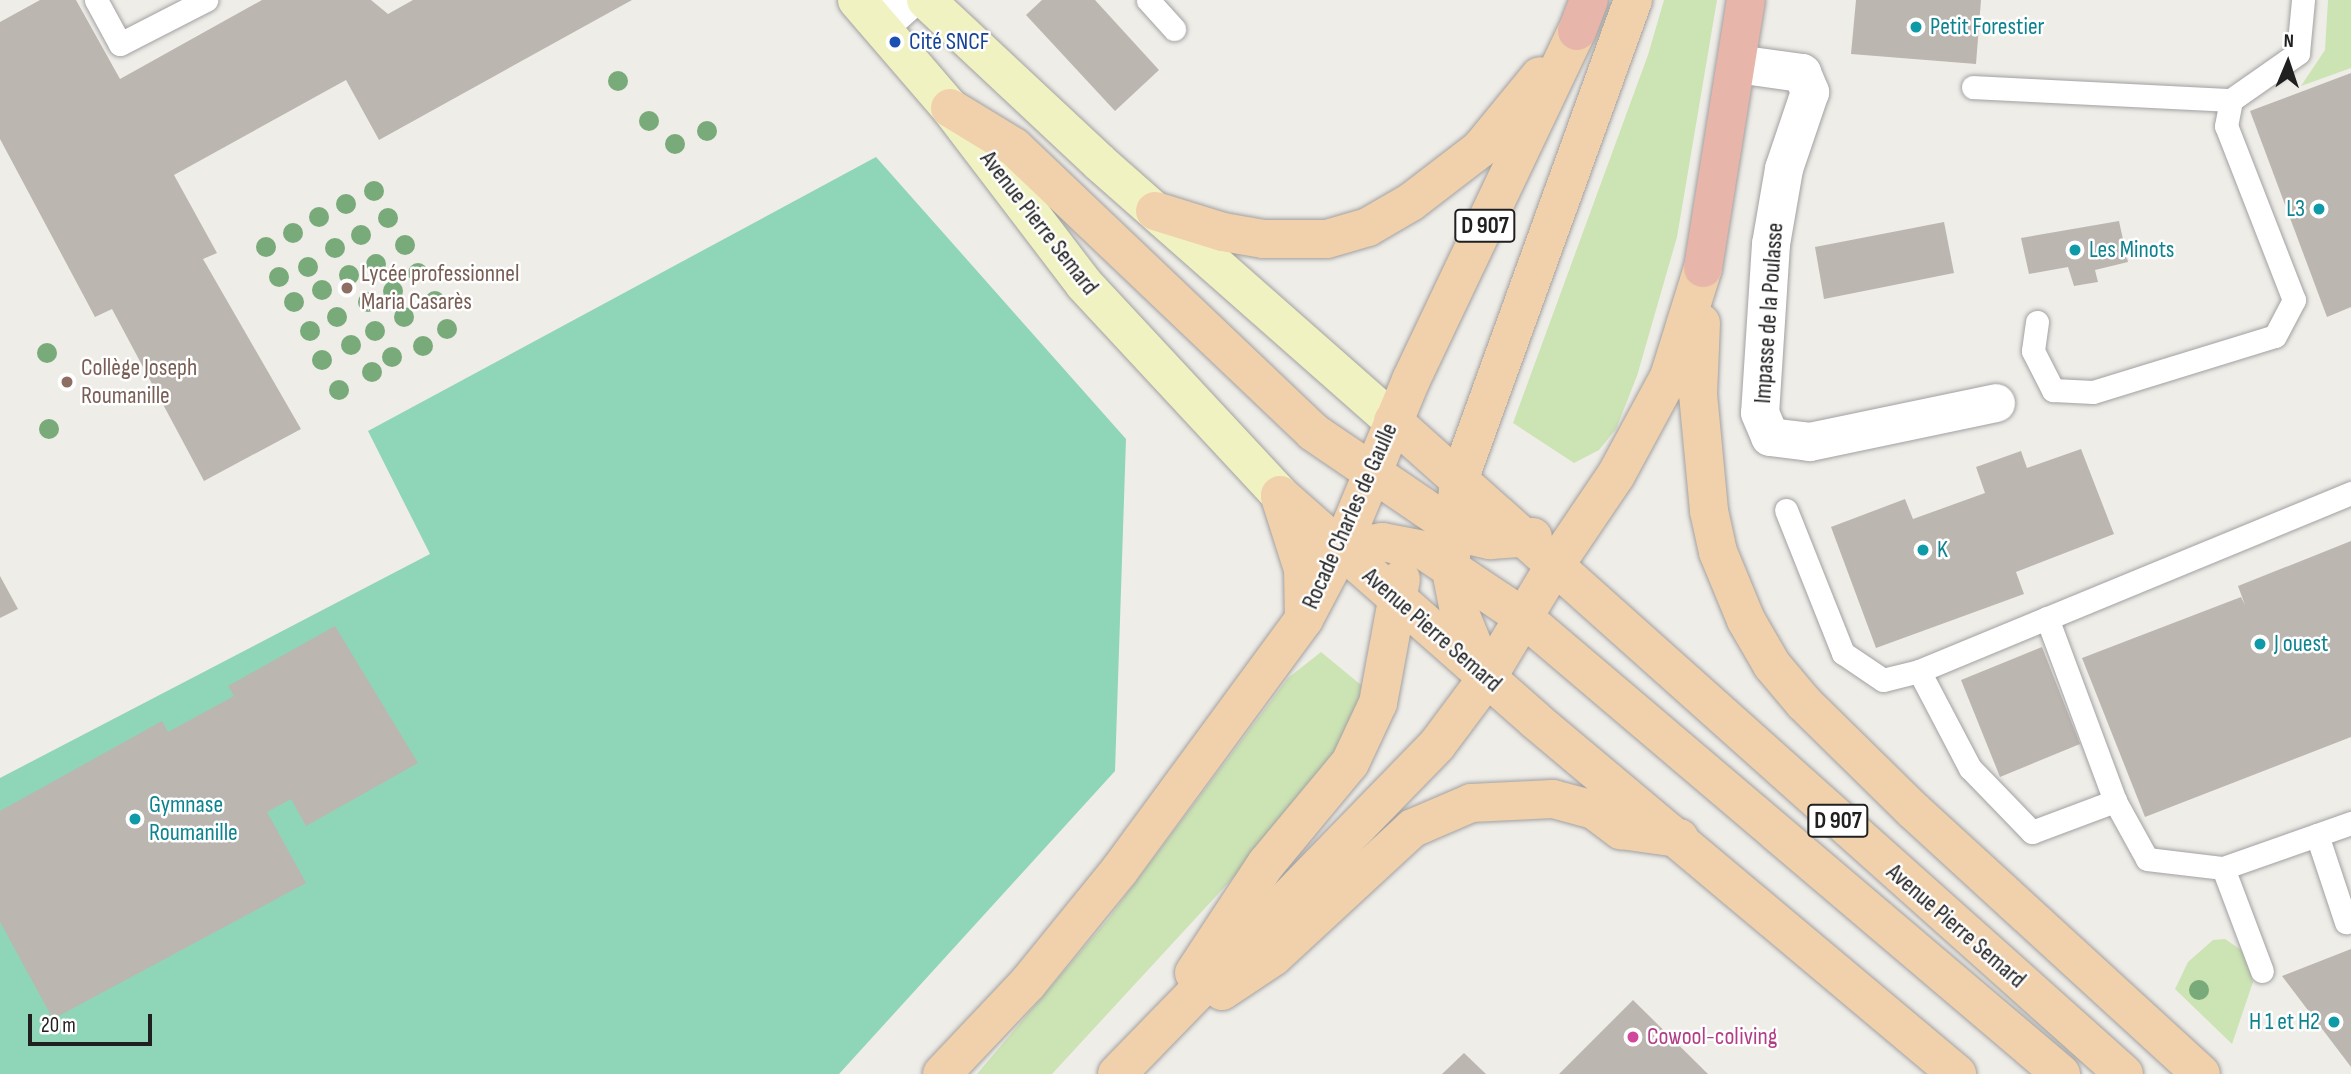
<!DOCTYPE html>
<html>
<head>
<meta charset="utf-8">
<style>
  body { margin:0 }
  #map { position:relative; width:2351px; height:1074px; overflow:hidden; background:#efede8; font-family:"Sofia Sans Condensed",sans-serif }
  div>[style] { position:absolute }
  .grass>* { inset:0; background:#cce3b4 }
  .pitch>* { inset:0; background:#8fd5b8 }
  .building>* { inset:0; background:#bcb6b1 }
  .roads { filter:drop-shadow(0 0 2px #a1a1a1) drop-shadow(0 0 2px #a1a1a1) }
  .service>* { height:23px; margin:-11.5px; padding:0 11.5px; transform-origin:11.5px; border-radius:11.5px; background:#fff }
  .minor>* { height:38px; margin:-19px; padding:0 19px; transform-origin:19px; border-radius:19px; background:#fff }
  .secondary>* { height:38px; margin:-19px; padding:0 19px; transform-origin:19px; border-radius:19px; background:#f1f2c2 }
  .primary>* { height:38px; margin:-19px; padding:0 19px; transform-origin:19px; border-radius:19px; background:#f1d1ab }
  .trunk>* { height:38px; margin:-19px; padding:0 19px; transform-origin:19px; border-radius:19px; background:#e7b5a9 }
  .trees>* { width:20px; height:20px; margin:-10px; border-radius:50%; background:#79aa79 }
  .dots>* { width:19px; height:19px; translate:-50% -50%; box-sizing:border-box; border:4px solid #fff; border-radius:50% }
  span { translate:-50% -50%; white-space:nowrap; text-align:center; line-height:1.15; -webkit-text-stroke:5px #fff; paint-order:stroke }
  .shield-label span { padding:2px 5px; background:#fff; border:2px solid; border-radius:5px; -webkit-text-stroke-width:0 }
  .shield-label { font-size:23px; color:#202020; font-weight:700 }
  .culture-label { font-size:24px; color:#0d838f }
  .left { translate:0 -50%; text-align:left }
  .right { translate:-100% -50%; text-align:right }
  .transit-label { font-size:24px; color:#164399 }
  .street-label { font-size:24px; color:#202020 }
  .education-label { font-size:24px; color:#785e54 }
  .hotel-label { font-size:24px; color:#b23c85 }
  .north { position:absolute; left:2253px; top:28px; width:70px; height:70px; -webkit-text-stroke:5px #fff; paint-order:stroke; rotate:2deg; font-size:19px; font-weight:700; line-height:28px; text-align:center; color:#202020 }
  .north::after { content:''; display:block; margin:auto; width:24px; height:32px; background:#202020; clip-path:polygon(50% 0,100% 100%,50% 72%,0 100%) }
  .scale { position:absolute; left:28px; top:1014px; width:124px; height:32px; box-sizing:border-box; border:4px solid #202020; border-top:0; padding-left:9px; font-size:21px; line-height:24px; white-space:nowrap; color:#202020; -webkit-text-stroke:5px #fff; paint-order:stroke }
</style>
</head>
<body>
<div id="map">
  <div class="grass">
    <i style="clip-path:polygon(1664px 0,1717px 0,1677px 237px,1637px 376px,1616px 429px,1599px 450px,1574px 463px,1513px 423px,1648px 55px)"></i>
    <i style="clip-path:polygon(2328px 0,2351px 0,2351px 68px,2301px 86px,2325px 50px)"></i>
    <i style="clip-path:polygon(1321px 652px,1366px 689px,1349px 735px,1314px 790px,1052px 1074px,977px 1074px,1108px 919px,1288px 678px)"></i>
    <i style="clip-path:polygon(2225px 939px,2244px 952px,2253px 982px,2232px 1044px,2175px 989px,2188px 962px,2213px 940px)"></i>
  </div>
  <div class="pitch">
    <i style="clip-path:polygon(876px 157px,1126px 439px,1115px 771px,839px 1074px,0 1074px,0 778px,430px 554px,368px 431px)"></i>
  </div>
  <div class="building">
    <i style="clip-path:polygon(40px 0,76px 0,120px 79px,262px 0,371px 0,388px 14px,413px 0,632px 0,379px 140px,346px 80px,174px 175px,217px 253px,203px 259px,301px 429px,204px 481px,112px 309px,95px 317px,0 139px,0 22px)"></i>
    <i style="clip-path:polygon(1042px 0,1095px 0,1159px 70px,1115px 111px,1026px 15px)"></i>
    <i style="clip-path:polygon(1856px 0,1981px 0,1976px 64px,1851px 54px)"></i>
    <i style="clip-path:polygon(2351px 73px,2351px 307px,2327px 317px,2250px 111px)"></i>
    <i style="clip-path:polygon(2119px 221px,2128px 262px,2095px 270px,2098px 282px,2074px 286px,2068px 267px,2029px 274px,2021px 238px)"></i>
    <i style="clip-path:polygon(1944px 222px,1954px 273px,1824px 299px,1815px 247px)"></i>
    <i style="clip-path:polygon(2081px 449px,2114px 534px,2016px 572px,2024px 594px,1876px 648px,1831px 527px,1905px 499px,1913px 519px,1985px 493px,1976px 467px,2021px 451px,2027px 468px)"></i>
    <i style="clip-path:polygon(2351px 541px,2351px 737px,2145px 817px,2082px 658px,2241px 597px,2245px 605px,2238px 586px)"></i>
    <i style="clip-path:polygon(0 576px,18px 609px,0 618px)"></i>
    <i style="clip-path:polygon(335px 626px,418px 763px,306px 826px,291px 799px,267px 812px,306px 883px,53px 1019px,0 922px,0 811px,162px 721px,168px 732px,234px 696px,228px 686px)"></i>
    <i style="clip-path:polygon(2042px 647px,2080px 744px,2000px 777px,1961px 680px)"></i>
    <i style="clip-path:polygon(2351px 949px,2351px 1067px,2282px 976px)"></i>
    <i style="clip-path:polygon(1633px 1000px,1708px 1074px,1559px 1074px)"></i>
    <i style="clip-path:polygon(1464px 1053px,1486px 1074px,1442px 1074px)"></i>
  </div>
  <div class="roads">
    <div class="service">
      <i style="left:96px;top:0;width:50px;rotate:61.4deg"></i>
      <i style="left:120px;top:44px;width:97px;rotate:-27.1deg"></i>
      <i style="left:1148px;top:0;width:39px;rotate:48deg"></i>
      <i style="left:1973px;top:87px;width:258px;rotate:2.9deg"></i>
      <i style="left:2037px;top:322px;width:29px;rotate:98deg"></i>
      <i style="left:2033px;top:351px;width:44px;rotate:62.9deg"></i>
      <i style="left:2053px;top:390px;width:40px;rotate:2.9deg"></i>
      <i style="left:2093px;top:392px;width:190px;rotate:-17.1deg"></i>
      <i style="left:2275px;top:336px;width:41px;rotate:-62.2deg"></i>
      <i style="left:2294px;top:300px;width:187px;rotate:-111.3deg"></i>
      <i style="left:2226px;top:126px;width:26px;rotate:-79deg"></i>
      <i style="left:2231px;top:100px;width:82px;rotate:-35deg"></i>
      <i style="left:2298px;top:53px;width:53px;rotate:-84.6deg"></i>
      <i style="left:2351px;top:493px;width:329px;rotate:157.6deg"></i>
      <i style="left:2047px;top:618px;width:195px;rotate:69.6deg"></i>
      <i style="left:2115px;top:801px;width:66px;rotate:61.1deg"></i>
      <i style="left:2147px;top:859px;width:77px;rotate:6.8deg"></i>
      <i style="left:2223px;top:868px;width:136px;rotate:-19.4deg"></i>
      <i style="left:1786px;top:510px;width:154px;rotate:68.3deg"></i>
      <i style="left:1843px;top:653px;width:48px;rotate:34deg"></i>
      <i style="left:1883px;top:680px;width:37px;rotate:-14deg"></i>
      <i style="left:2047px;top:618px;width:139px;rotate:157.5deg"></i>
      <i style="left:1919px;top:671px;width:110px;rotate:62.3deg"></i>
      <i style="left:1970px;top:768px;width:89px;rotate:45.9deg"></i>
      <i style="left:2032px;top:832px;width:89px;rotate:-20.5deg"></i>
      <i style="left:2317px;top:835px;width:92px;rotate:71.6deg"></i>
      <i style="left:2223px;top:868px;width:110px;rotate:69.3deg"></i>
    </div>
    <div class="minor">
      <i style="left:881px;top:25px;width:38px;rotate:-42deg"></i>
      <i style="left:1737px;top:64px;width:66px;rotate:7.9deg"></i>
      <i style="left:1802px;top:73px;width:21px;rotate:67deg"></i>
      <i style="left:1810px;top:92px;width:81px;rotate:108.7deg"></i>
      <i style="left:1784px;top:169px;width:76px;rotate:99.8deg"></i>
      <i style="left:1771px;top:244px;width:169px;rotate:93.7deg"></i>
      <i style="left:1760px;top:413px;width:26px;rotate:67deg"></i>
      <i style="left:1770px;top:437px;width:40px;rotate:7.1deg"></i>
      <i style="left:1810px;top:442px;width:190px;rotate:-11.8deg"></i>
    </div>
    <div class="secondary">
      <i style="left:857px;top:0;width:143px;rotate:49.3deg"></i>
      <i style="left:950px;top:108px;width:221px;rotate:52.7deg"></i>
      <i style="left:1084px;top:284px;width:288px;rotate:47.1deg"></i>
      <i style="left:926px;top:0;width:237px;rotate:43.1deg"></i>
      <i style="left:1099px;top:162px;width:392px;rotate:41.4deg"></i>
    </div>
    <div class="primary">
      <i style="left:950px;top:108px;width:75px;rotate:31.4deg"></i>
      <i style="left:1014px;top:147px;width:413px;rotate:43.6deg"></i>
      <i style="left:1313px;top:432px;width:181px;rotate:34.2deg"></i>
      <i style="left:1463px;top:534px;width:28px;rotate:13deg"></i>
      <i style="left:1490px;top:540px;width:43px;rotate:-4deg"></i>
      <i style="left:1155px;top:211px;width:71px;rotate:17.2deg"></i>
      <i style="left:1223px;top:232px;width:41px;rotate:9.9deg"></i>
      <i style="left:1263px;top:239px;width:64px"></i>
      <i style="left:1327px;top:239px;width:43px;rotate:-16.3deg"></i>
      <i style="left:1368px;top:227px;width:50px;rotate:-30.2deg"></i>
      <i style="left:1411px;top:202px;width:87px;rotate:-37.5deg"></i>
      <i style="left:1480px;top:149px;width:94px;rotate:-50.6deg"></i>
      <i style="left:1701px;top:323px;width:71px;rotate:92.4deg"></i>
      <i style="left:1698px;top:394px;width:118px;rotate:84.6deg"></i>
      <i style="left:1709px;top:511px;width:42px;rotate:77.6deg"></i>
      <i style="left:1718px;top:552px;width:74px;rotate:67.6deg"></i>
      <i style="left:1746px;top:620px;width:52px;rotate:60deg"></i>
      <i style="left:1772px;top:665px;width:50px;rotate:49.9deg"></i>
      <i style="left:1804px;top:703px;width:154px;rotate:44.5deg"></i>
      <i style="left:1914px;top:811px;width:389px;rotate:42.5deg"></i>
      <i style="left:1393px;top:421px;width:980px;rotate:41.77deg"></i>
      <i style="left:1280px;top:495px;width:340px;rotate:41.4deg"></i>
      <i style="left:1535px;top:720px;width:551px;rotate:39.99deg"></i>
      <i style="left:1280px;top:497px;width:76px;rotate:72.3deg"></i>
      <i style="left:1303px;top:569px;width:50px;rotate:88.9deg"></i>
      <i style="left:1341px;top:549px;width:42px;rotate:-9.7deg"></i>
      <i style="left:1382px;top:542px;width:42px;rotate:11deg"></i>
      <i style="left:1423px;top:550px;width:120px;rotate:33.8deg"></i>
      <i style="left:1523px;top:617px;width:706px;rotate:40.35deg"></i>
      <i style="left:1482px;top:667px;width:61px;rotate:-112.3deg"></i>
      <i style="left:1459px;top:611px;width:46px;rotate:-101.3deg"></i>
      <i style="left:1450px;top:566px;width:86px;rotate:-84deg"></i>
      <i style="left:1459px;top:480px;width:511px;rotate:-70.07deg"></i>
      <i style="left:1194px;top:973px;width:131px;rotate:-56.6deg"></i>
      <i style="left:1266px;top:864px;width:131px;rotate:-50.3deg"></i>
      <i style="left:1350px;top:763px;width:66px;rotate:-65deg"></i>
      <i style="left:1378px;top:703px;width:126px;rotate:-79.5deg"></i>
      <i style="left:1222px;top:991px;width:61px;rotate:-33.7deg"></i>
      <i style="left:1273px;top:957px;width:190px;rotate:-42.7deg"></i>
      <i style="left:1413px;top:828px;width:63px;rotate:-23.3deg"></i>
      <i style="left:1471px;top:803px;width:82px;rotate:-2.8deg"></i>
      <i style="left:1553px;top:799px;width:42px;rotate:15deg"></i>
      <i style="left:1594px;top:810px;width:34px;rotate:37deg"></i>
      <i style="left:1621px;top:830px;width:59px;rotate:7.9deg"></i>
      <i style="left:942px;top:1074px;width:125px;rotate:-46.6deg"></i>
      <i style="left:1028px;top:983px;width:144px;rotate:-50.9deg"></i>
      <i style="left:1119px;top:871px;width:313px;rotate:-53.7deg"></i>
      <i style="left:1304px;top:619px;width:79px;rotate:-62.1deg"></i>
      <i style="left:1341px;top:549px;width:183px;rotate:-67.5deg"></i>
      <i style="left:1411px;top:380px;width:386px;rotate:-64.6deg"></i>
      <i style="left:1117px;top:1074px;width:459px;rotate:-45.8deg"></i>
      <i style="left:1437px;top:745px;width:84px;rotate:-53.3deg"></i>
      <i style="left:1487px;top:678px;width:128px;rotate:-59deg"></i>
      <i style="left:1553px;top:568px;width:112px;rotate:-55.9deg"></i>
      <i style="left:1616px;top:475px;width:111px;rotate:-61.6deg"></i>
      <i style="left:1669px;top:377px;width:114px;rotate:-72.7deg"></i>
    </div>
    <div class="trunk">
      <i style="left:1577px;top:31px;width:33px;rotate:-69deg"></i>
      <i style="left:1703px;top:268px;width:271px;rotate:-80.9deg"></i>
    </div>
  </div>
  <div class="trees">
    <i style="left:618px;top:81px"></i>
    <i style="left:649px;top:121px"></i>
    <i style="left:707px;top:131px"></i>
    <i style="left:675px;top:144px"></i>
    <i style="left:374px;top:191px"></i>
    <i style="left:346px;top:204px"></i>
    <i style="left:319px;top:217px"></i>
    <i style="left:388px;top:218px"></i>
    <i style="left:293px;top:233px"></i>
    <i style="left:361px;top:235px"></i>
    <i style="left:405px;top:245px"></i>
    <i style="left:266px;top:247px"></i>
    <i style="left:335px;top:248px"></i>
    <i style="left:376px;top:264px"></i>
    <i style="left:308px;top:267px"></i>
    <i style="left:418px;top:273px"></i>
    <i style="left:349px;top:275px"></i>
    <i style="left:279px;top:277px"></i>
    <i style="left:322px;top:290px"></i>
    <i style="left:393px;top:291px"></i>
    <i style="left:435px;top:301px"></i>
    <i style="left:294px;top:302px"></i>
    <i style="left:368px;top:302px"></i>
    <i style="left:337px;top:317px"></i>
    <i style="left:404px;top:317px"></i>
    <i style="left:447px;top:329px"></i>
    <i style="left:310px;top:331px"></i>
    <i style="left:375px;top:331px"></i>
    <i style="left:351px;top:345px"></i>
    <i style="left:423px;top:346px"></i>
    <i style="left:47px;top:353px"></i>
    <i style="left:392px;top:357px"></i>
    <i style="left:322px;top:360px"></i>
    <i style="left:372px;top:372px"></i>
    <i style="left:339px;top:390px"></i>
    <i style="left:49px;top:429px"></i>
    <i style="left:2199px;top:990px"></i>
  </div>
  <div class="dots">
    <i style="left:1916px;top:27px;background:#0f9aa8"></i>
    <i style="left:895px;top:42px;background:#1a4fb4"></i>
    <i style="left:2319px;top:209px;background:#0f9aa8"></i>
    <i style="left:2075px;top:250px;background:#0f9aa8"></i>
    <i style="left:347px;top:288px;background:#8d6e63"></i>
    <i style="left:67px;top:382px;background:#8d6e63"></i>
    <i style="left:1923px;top:550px;background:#0f9aa8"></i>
    <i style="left:2260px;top:644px;background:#0f9aa8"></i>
    <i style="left:135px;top:819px;background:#0f9aa8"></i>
    <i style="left:2334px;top:1022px;background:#0f9aa8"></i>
    <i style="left:1633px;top:1037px;background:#d1479c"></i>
  </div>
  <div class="shield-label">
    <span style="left:1485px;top:226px">D 907</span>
    <span style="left:1838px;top:821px">D 907</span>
  </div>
  <div class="culture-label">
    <span class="left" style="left:1930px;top:27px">Petit Forestier</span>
    <span class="right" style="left:2305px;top:209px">L3</span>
    <span class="left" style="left:2089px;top:250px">Les Minots</span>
    <span class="left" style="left:1937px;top:550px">K</span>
    <span class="left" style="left:2274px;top:644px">J ouest</span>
    <span class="left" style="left:149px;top:819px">Gymnase<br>Roumanille</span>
    <span class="right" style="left:2320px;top:1022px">H 1 et H2</span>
  </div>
  <div class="transit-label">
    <span class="left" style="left:909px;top:42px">Cité SNCF</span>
  </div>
  <div class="street-label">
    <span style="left:1039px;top:223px;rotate:52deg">Avenue Pierre Semard</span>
    <span style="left:1769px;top:313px;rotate:-86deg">Impasse de la Poulasse</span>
    <span style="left:1350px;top:516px;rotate:-66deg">Rocade Charles de Gaulle</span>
    <span style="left:1432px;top:630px;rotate:41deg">Avenue Pierre Semard</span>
    <span style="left:1956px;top:926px;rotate:41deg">Avenue Pierre Semard</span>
  </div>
  <div class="education-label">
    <span class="left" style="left:361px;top:288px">Lycée professionnel<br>Maria Casarès</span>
    <span class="left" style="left:81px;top:382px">Collège Joseph<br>Roumanille</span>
  </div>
  <div class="hotel-label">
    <span class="left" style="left:1647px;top:1037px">Cowool-coliving</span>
  </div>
  <div class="north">N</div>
  <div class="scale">20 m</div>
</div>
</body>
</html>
